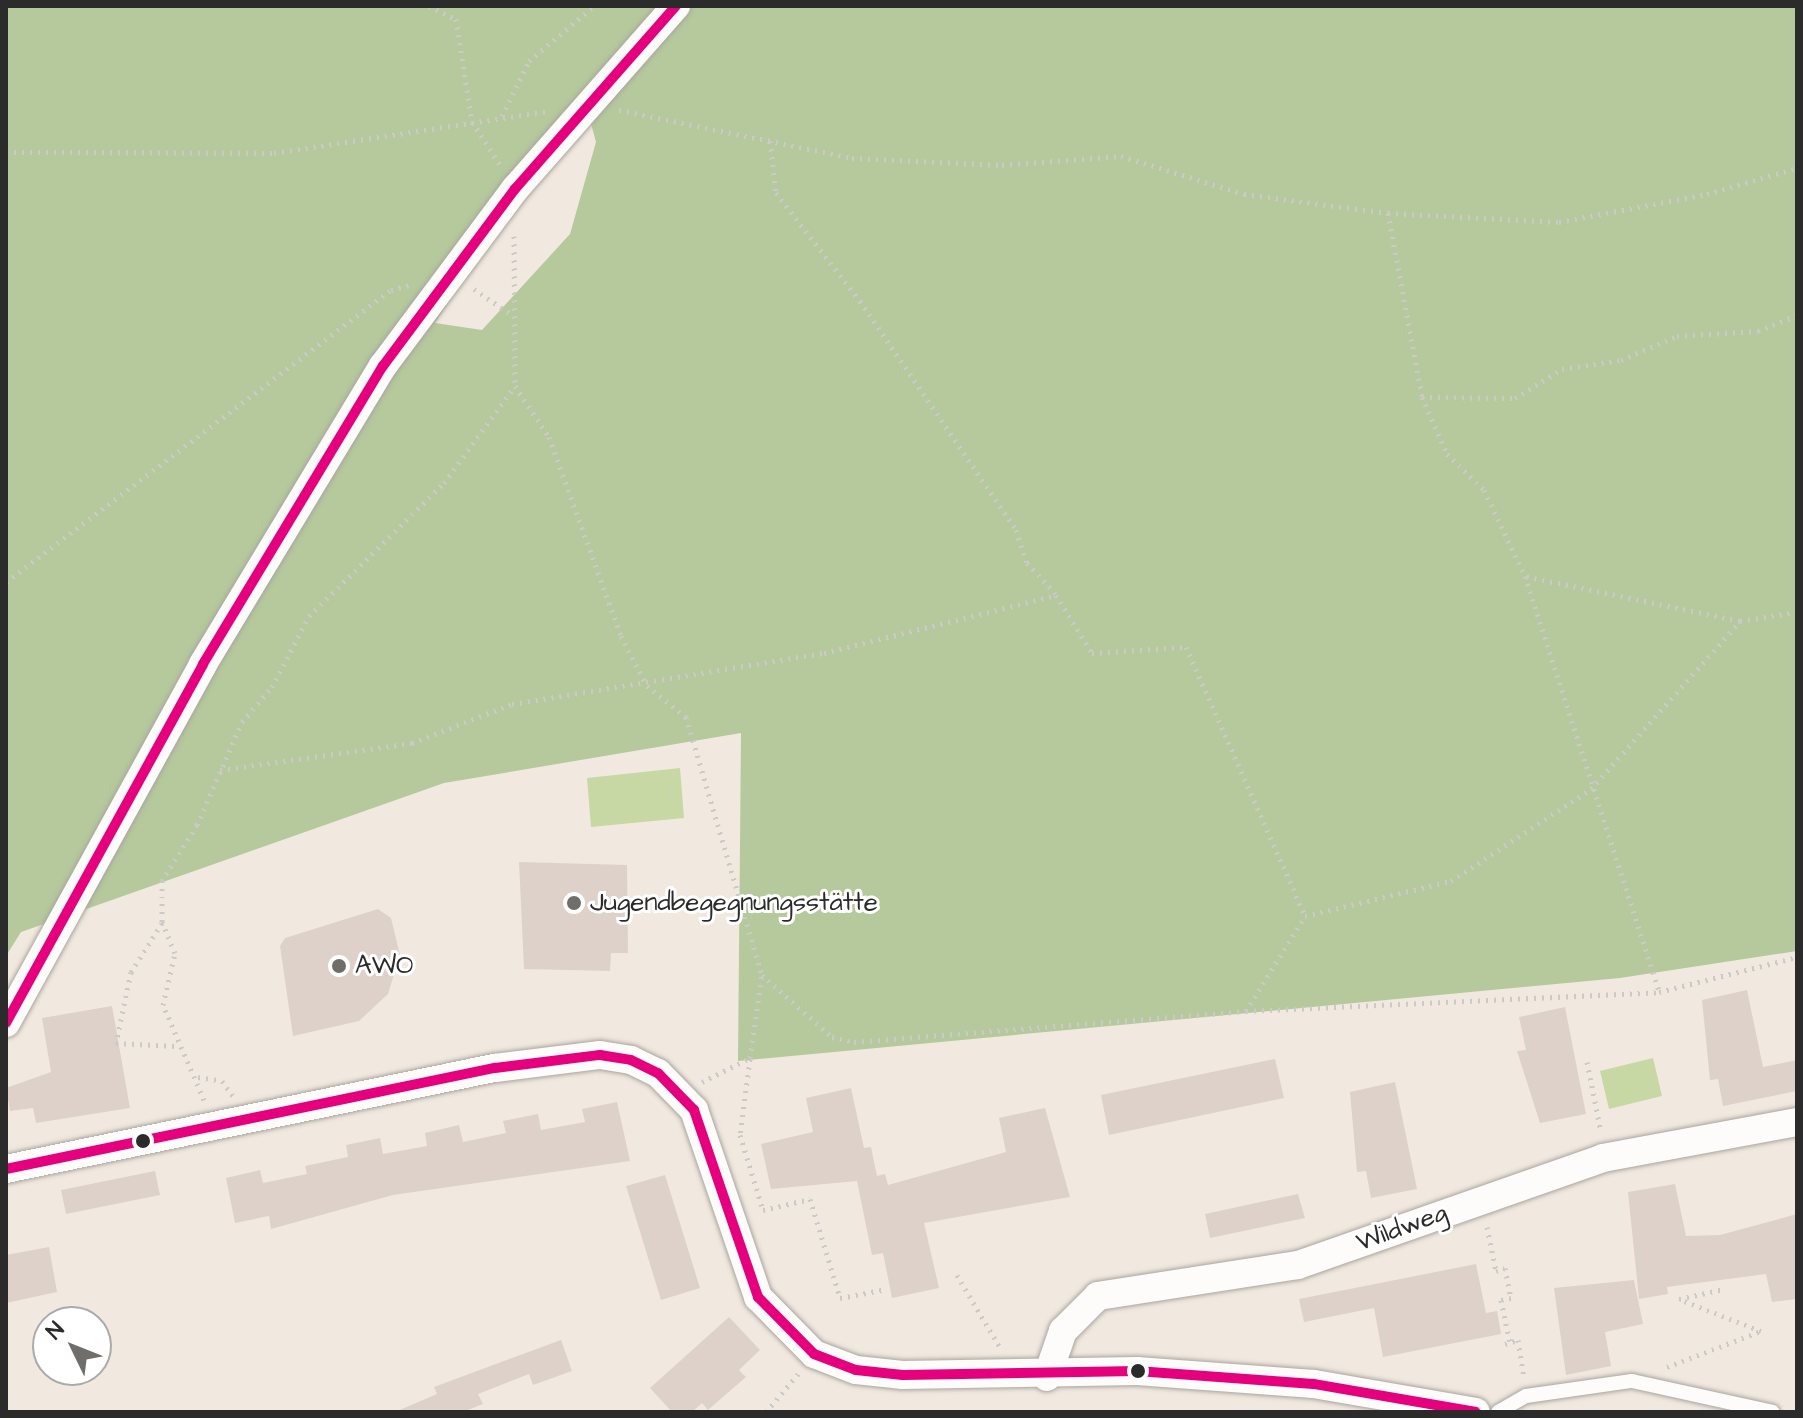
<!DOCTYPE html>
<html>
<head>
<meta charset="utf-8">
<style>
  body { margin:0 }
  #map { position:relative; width:1803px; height:1418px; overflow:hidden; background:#f1e9df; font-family:"Architects Daughter",sans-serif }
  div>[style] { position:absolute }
  .green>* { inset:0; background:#c8d8a4 }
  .forest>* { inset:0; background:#b5c99c }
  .building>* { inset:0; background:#ded1c9 }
  .path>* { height:5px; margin-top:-2.5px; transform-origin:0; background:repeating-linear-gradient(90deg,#cccac8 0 2px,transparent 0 8px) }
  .roads { filter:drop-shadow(0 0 2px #aaa5a0) drop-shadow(0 0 2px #aaa5a0) }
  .lane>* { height:14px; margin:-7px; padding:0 7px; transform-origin:7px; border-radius:7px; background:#fdfcfa }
  .street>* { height:28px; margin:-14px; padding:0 14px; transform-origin:14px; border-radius:14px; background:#fdfcfa }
  .bus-1>* { height:10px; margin:-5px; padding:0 5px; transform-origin:5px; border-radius:5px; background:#e5007d }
  .dots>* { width:22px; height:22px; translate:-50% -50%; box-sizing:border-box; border:4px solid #fff; border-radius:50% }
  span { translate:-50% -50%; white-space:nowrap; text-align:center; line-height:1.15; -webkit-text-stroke:6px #fff; paint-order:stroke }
  .poi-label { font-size:26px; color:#2b2b2b }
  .left { translate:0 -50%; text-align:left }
  .street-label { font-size:26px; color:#2b2b2b }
  .frame { position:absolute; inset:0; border:8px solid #2b2b2b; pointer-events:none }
  .north { position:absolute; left:32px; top:1306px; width:80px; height:80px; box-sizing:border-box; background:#fff; border:2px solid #aaa; border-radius:50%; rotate:313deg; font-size:22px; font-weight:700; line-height:32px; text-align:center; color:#2b2b2b }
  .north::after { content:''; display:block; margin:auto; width:28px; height:36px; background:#706e6a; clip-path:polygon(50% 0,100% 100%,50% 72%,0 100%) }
</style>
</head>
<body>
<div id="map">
  <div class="green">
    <i style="clip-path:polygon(680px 768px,684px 818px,591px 827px,587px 778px)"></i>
    <i style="clip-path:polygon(1653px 1058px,1662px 1096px,1609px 1109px,1600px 1071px)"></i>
  </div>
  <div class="forest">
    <i style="clip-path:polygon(evenodd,6px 6px,1797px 6px,1797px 951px,1620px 978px,738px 1061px,741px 733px,444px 783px,21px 932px,6px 956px,6px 6px,590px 120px,596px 142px,570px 234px,482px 330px,435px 323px,486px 246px,590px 120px)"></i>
  </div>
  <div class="building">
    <i style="clip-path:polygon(519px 862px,627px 865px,628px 953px,611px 953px,610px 971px,524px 969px)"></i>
    <i style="clip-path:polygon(378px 909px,391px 918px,400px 955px,388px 994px,359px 1021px,293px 1036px,280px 946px,285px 938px)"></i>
    <i style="clip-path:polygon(1747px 990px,1763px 1067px,1797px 1060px,1797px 1091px,1723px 1106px,1718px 1079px,1710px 1080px,1702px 1000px)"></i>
    <i style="clip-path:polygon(112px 1006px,130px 1108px,36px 1123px,33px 1108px,10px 1111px,6px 1088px,51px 1072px,42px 1018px)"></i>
    <i style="clip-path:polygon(1565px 1007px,1586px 1114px,1540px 1123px,1517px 1051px,1526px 1050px,1519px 1017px)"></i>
    <i style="clip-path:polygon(1275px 1059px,1284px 1098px,1109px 1135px,1101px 1095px)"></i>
    <i style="clip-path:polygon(1395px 1082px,1417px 1189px,1371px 1198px,1366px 1171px,1357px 1172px,1350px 1092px)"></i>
    <i style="clip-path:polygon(851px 1088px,864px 1148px,871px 1147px,877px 1176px,885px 1174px,888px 1185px,1006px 1152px,999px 1118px,1045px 1108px,1070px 1197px,924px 1223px,939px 1288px,892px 1298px,883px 1253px,872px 1255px,857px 1181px,771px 1189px,761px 1144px,813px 1132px,806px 1098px)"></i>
    <i style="clip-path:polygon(617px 1102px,630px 1161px,393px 1195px,271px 1229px,269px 1216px,235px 1223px,226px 1178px,260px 1170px,263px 1183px,307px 1174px,305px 1166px,348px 1157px,346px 1145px,380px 1138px,383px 1154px,427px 1146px,425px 1133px,459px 1125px,463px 1142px,506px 1133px,503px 1121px,538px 1114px,541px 1130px,585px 1122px,582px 1109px)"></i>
    <i style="clip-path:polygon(155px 1171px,160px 1195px,66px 1214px,61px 1190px)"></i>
    <i style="clip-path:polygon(665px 1175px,700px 1288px,661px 1300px,626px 1186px)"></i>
    <i style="clip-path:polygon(1675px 1184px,1686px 1236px,1720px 1235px,1797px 1214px,1797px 1299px,1772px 1302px,1766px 1274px,1667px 1287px,1668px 1294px,1639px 1299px,1628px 1192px)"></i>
    <i style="clip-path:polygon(1298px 1194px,1305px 1218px,1210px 1238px,1205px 1214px)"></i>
    <i style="clip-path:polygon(49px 1247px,57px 1292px,6px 1303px,6px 1255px)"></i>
    <i style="clip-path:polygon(1476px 1264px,1486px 1313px,1497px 1311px,1501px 1334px,1383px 1357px,1374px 1308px,1304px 1322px,1299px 1299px)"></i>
    <i style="clip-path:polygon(1634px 1280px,1643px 1324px,1605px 1332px,1611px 1366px,1566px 1375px,1554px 1288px)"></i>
    <i style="clip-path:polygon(729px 1317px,760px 1350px,739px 1370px,746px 1377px,708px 1410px,702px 1403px,692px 1412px,672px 1412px,650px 1388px)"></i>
    <i style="clip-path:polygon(561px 1340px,572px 1371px,533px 1385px,529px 1374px,478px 1394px,483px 1404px,463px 1412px,395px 1412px,437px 1394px,434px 1387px)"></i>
  </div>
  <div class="path">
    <i style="left:429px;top:6px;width:30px;rotate:26deg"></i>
    <i style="left:456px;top:19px;width:104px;rotate:81.2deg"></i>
    <i style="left:472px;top:122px;width:53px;rotate:56.6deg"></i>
    <i style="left:619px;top:110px;width:238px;rotate:11.6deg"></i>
    <i style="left:852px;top:158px;width:150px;rotate:2.7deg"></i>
    <i style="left:1002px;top:165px;width:119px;rotate:-4.3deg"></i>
    <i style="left:1121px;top:156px;width:129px;rotate:17.2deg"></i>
    <i style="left:1244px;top:194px;width:145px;rotate:7.5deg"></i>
    <i style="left:1388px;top:213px;width:171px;rotate:3deg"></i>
    <i style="left:1559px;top:222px;width:151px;rotate:-10.7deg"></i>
    <i style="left:1707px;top:194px;width:94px;rotate:-16.1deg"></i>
    <i style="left:502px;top:116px;width:61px;rotate:-63.9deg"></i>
    <i style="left:529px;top:61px;width:85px;rotate:-40.2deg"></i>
    <i style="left:770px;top:141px;width:52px;rotate:83.4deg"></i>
    <i style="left:776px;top:193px;width:137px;rotate:52.1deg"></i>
    <i style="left:860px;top:301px;width:277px;rotate:55.7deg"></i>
    <i style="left:1016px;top:530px;width:35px;rotate:72deg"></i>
    <i style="left:1027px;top:563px;width:42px;rotate:46.9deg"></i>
    <i style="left:6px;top:152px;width:268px;rotate:0.2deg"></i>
    <i style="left:274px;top:153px;width:278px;rotate:-8.7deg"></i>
    <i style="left:1388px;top:213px;width:187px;rotate:79.5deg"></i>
    <i style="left:1422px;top:397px;width:62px;rotate:66.3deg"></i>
    <i style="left:1447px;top:454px;width:52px;rotate:44.2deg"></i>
    <i style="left:1484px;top:490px;width:95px;rotate:64.5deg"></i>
    <i style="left:1525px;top:576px;width:437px;rotate:72.1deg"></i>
    <i style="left:514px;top:236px;width:150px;rotate:89.6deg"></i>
    <i style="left:515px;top:386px;width:61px;rotate:56.3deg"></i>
    <i style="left:549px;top:437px;width:212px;rotate:70.1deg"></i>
    <i style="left:621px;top:636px;width:56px;rotate:62.5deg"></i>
    <i style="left:647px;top:686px;width:50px;rotate:38.5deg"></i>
    <i style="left:686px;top:717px;width:269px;rotate:73.6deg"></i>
    <i style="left:474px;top:289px;width:46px;rotate:34.4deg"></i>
    <i style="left:1422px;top:397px;width:93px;rotate:0.6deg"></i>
    <i style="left:1515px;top:398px;width:55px;rotate:-31.7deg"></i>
    <i style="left:1562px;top:369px;width:60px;rotate:-8.7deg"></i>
    <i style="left:1621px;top:360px;width:61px;rotate:-23.2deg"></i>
    <i style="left:1677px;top:336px;width:81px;rotate:-3.5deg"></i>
    <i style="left:1758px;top:331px;width:42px;rotate:-22.3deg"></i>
    <i style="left:6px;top:582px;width:483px;rotate:-37.2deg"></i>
    <i style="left:391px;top:290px;width:20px;rotate:-15deg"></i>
    <i style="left:1740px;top:621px;width:58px;rotate:-9deg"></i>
    <i style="left:220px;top:770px;width:194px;rotate:-8deg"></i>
    <i style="left:412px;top:743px;width:107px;rotate:-21.3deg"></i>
    <i style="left:512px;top:704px;width:316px;rotate:-9.3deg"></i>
    <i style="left:824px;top:653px;width:239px;rotate:-14deg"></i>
    <i style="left:1056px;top:595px;width:68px;rotate:58.2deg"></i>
    <i style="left:1092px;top:653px;width:94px;rotate:-3.7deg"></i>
    <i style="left:1186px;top:647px;width:294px;rotate:66.1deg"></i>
    <i style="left:162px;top:923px;width:58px;rotate:122.3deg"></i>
    <i style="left:131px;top:972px;width:73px;rotate:101.9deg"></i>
    <i style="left:116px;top:1043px;width:60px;rotate:2.9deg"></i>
    <i style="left:1246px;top:1011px;width:112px;rotate:-58.2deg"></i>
    <i style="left:1305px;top:916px;width:150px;rotate:-13.5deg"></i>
    <i style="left:1451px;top:881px;width:168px;rotate:-33.3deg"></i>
    <i style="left:1591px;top:789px;width:225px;rotate:-48.4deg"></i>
    <i style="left:1740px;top:621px;width:220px;rotate:-168.2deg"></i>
    <i style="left:750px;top:1059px;width:77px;rotate:97.5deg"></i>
    <i style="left:740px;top:1135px;width:78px;rotate:73deg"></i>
    <i style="left:763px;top:1210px;width:48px;rotate:-13.2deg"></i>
    <i style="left:810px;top:1199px;width:103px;rotate:73.1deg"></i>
    <i style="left:840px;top:1298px;width:47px;rotate:-11.1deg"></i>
    <i style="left:1587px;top:1062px;width:71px;rotate:78.7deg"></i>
    <i style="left:198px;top:1077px;width:24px;rotate:9deg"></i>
    <i style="left:222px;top:1081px;width:19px;rotate:54deg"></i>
    <i style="left:702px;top:1082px;width:54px;rotate:-26.6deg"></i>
    <i style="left:750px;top:1058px;width:84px;rotate:-81.8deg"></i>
    <i style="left:762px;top:975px;width:94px;rotate:41.5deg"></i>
    <i style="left:832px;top:1037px;width:23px;rotate:13deg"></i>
    <i style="left:854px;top:1042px;width:393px;rotate:-4.5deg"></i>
    <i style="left:1246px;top:1011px;width:413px;rotate:-2.6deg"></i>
    <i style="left:1659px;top:992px;width:142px;rotate:-14.2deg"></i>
    <i style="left:204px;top:1100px;width:103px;rotate:-113.3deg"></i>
    <i style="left:163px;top:1005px;width:53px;rotate:-77deg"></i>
    <i style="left:175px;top:953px;width:34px;rotate:-113deg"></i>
    <i style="left:162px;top:922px;width:41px;rotate:-90deg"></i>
    <i style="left:162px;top:881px;width:66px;rotate:-58deg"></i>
    <i style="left:197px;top:825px;width:112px;rotate:-66.4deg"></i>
    <i style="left:242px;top:722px;width:46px;rotate:-49.4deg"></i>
    <i style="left:272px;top:687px;width:80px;rotate:-62.5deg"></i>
    <i style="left:309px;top:616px;width:190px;rotate:-44.6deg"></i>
    <i style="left:444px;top:483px;width:120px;rotate:-53.8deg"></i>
    <i style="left:1487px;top:1227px;width:45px;rotate:78.4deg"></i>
    <i style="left:1496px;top:1271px;width:9px;rotate:-18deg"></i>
    <i style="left:1505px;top:1268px;width:31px;rotate:79deg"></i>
    <i style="left:1511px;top:1298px;width:10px;rotate:169deg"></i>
    <i style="left:1501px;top:1300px;width:44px;rotate:78.2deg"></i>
    <i style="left:957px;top:1275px;width:86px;rotate:59.3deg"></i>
    <i style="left:1505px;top:1344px;width:14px;rotate:-17deg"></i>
    <i style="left:1518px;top:1340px;width:39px;rotate:81deg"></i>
    <i style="left:1667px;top:1367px;width:101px;rotate:-21deg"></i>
    <i style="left:1761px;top:1331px;width:88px;rotate:-158.7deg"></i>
    <i style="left:1679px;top:1299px;width:46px;rotate:-12.5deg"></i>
    <i style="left:766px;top:1412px;width:51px;rotate:-49.8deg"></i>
  </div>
  <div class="roads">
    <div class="lane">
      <i style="left:1498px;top:1412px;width:32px;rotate:-30deg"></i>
      <i style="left:1526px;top:1396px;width:107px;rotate:-8.1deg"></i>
      <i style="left:1632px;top:1381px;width:144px;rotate:12.4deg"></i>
    </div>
    <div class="street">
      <i style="left:6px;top:1023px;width:409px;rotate:-61.2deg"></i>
      <i style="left:203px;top:664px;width:348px;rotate:-58.9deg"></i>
      <i style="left:383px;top:366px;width:221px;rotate:-53.3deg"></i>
      <i style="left:515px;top:189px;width:244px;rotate:-48.7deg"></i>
      <i style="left:6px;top:1169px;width:499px;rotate:-11.7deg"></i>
      <i style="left:495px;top:1068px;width:106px;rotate:-7.1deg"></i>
      <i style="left:600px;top:1055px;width:31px;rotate:9deg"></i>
      <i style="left:631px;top:1060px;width:30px;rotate:26deg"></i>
      <i style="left:658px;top:1073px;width:52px;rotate:45.8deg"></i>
      <i style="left:694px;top:1110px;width:198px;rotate:71.1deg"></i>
      <i style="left:758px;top:1297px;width:80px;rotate:45.5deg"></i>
      <i style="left:814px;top:1354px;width:45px;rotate:20.9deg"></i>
      <i style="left:856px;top:1370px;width:47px;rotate:6.1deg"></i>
      <i style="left:903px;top:1375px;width:234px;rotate:-1deg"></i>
      <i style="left:1137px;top:1371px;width:177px;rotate:4.2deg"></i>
      <i style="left:1314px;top:1384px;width:164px;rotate:9.8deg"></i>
      <i style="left:1047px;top:1377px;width:49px;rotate:-70.8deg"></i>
      <i style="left:1063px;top:1331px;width:49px;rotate:-45deg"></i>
      <i style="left:1098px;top:1296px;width:202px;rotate:-8.8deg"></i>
      <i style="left:1298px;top:1265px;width:323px;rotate:-19.3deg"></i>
      <i style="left:1603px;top:1158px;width:197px;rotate:-10.5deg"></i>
    </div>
  </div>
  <div class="bus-1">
    <i style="left:6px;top:1023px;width:409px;rotate:-61.2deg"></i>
    <i style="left:203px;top:664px;width:348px;rotate:-58.9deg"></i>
    <i style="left:383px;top:366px;width:221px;rotate:-53.3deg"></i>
    <i style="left:515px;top:189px;width:244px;rotate:-48.7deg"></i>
    <i style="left:6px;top:1169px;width:499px;rotate:-11.7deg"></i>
    <i style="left:495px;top:1068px;width:106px;rotate:-7.1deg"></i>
    <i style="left:600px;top:1055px;width:31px;rotate:9deg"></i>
    <i style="left:631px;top:1060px;width:30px;rotate:26deg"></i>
    <i style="left:658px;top:1073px;width:52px;rotate:45.8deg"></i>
    <i style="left:694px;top:1110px;width:198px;rotate:71.1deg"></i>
    <i style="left:758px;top:1297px;width:80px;rotate:45.5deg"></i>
    <i style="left:814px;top:1354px;width:45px;rotate:20.9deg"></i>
    <i style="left:856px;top:1370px;width:47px;rotate:6.1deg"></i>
    <i style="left:903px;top:1375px;width:234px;rotate:-1deg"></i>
    <i style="left:1137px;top:1371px;width:177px;rotate:4.2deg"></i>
    <i style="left:1314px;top:1384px;width:164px;rotate:9.8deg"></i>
  </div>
  <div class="dots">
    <i style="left:574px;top:903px;background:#706e6a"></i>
    <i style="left:339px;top:966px;background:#706e6a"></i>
    <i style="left:143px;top:1141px;background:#2b2b2b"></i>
    <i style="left:1138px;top:1371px;background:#2b2b2b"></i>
  </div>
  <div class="poi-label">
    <span class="left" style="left:590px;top:903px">Jugendbegegnungsstätte</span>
    <span class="left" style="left:355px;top:966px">AWO</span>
  </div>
  <div class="street-label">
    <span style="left:1402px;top:1228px;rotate:-20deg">Wildweg</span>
  </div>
  <div class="frame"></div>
  <div class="north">N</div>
</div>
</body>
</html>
